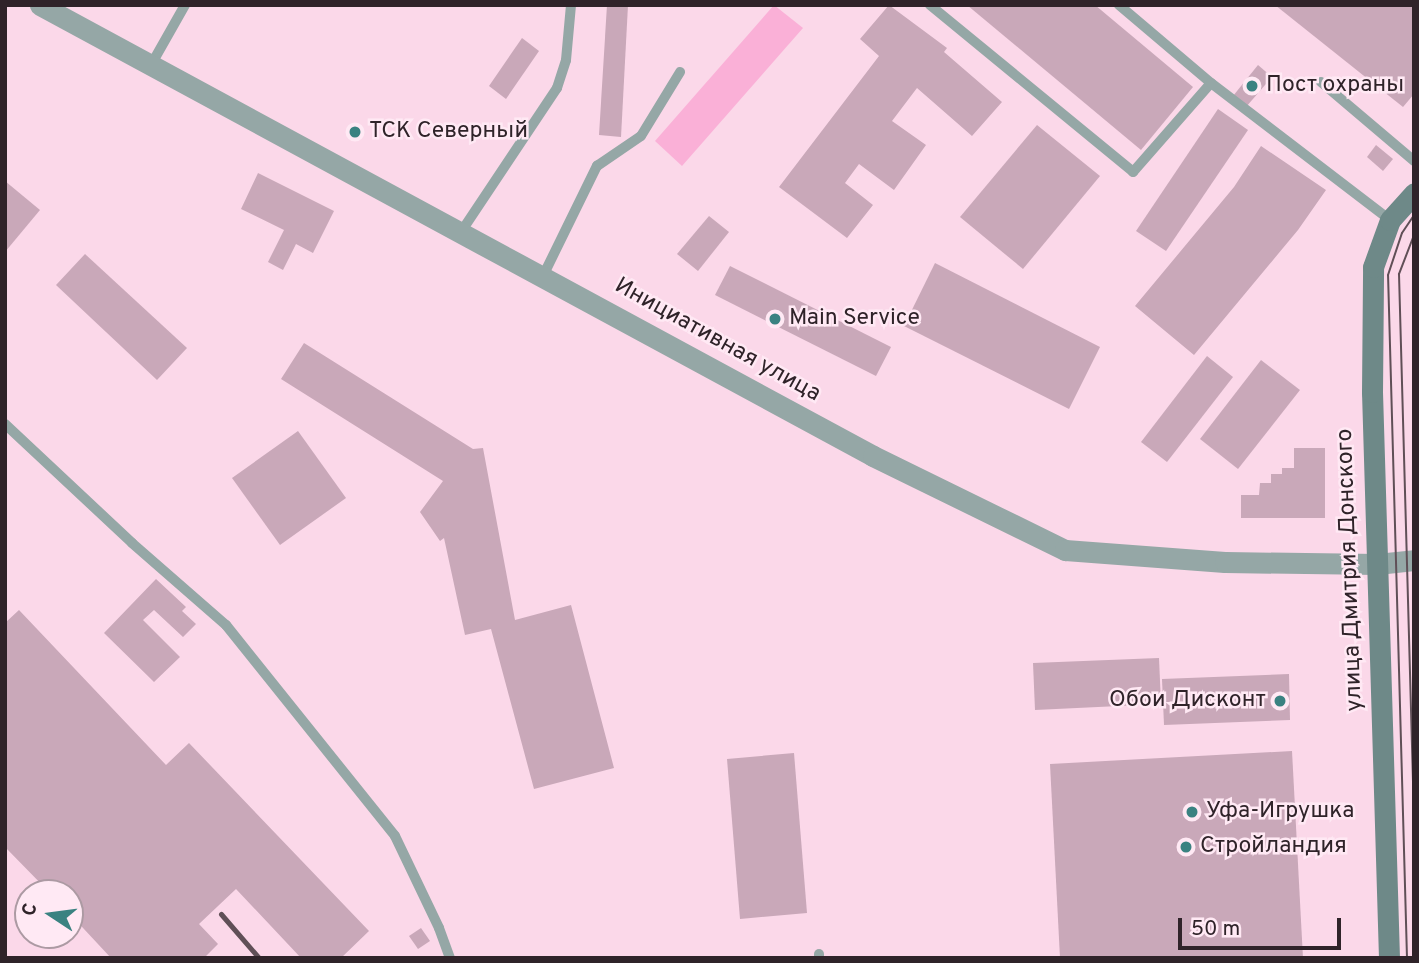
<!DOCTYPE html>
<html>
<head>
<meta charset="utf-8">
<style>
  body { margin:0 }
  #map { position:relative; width:1419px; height:963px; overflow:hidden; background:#fbd8e9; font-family:Overpass,sans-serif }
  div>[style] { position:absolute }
  .green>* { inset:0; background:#fab0d7 }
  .building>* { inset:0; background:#c9a8b9 }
  .lane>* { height:10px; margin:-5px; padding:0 5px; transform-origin:5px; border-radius:5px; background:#95a7a6 }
  .street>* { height:21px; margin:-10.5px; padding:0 10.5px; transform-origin:10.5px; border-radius:10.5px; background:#95a7a6 }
  .secondary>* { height:21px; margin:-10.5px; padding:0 10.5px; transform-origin:10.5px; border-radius:10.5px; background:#6e8988 }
  .tram>* { height:2px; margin:-1px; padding:0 1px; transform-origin:1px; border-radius:1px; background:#604f57 }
  .rail>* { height:5px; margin:-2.5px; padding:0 2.5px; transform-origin:2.5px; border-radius:2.5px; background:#604f57 }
  .dots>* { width:19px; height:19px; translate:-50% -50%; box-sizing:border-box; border:4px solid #ffe9f4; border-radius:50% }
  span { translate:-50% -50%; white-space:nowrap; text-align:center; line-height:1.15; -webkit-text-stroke:5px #ffe9f4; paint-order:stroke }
  .poi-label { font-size:23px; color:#2f2329 }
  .left { translate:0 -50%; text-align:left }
  .right { translate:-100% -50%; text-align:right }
  .street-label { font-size:23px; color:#2f2329 }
  .frame { position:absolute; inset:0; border:7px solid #2f2329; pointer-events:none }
  .north { position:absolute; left:14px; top:879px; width:70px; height:70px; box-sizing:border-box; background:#ffe9f4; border:2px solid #ac9aa3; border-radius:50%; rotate:283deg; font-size:19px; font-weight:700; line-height:28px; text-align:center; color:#2f2329 }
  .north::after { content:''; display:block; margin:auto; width:24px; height:32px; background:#3a8281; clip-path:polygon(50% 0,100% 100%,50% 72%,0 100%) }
  .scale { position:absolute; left:1178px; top:918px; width:163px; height:32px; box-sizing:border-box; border:4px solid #2f2329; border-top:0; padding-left:9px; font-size:21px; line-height:24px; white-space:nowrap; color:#2f2329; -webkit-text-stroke:5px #ffe9f4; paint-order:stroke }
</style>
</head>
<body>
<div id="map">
  <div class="green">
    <i style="clip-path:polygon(774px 5px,803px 28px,682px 166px,655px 141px)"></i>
  </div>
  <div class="building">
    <i style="clip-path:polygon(607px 5px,628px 5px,621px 137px,599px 135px)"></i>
    <i style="clip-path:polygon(889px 5px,947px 48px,944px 52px,1002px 102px,972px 136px,917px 88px,892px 121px,926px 145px,894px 190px,859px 164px,845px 183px,873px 205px,847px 238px,779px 187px,879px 56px,860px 39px)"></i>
    <i style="clip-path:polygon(967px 5px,1095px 5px,1193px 87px,1141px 150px)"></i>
    <i style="clip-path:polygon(1275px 5px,1414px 5px,1414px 94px,1403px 107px)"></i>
    <i style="clip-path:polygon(522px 38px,539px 51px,506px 99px,489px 86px)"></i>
    <i style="clip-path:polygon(1258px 65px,1272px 77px,1246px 107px,1233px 96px)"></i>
    <i style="clip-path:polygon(1218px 109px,1248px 130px,1166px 251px,1136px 231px)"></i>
    <i style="clip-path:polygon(1037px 125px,1100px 176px,1023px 269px,960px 217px)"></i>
    <i style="clip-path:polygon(1376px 145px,1393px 159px,1383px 171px,1367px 157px)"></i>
    <i style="clip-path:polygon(1261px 146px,1326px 190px,1298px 230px,1194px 355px,1135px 306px,1234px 187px)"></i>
    <i style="clip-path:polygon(258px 173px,334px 211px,313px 253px,296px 244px,283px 270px,268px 262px,284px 230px,241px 209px)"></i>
    <i style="clip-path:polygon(5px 181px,40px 210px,5px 252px)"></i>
    <i style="clip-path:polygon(709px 216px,729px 232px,698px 271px,677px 254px)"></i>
    <i style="clip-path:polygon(85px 254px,187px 348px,157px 380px,56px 285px)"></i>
    <i style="clip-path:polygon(935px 263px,1100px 347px,1069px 409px,904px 326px)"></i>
    <i style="clip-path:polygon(730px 266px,891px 347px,876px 376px,715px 295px)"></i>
    <i style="clip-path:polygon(304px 343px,473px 449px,483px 448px,515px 620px,571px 605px,614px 768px,534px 789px,491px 629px,465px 635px,444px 538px,440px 541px,420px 512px,443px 481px,281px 379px)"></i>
    <i style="clip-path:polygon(1207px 356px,1233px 377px,1167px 462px,1141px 442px)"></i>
    <i style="clip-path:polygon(1261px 360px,1300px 390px,1238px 469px,1200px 439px)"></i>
    <i style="clip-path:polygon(298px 431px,346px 498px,280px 545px,232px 478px)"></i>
    <i style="clip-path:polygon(1294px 448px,1325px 448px,1325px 518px,1241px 518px,1241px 495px,1259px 495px,1260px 483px,1271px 483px,1271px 474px,1282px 474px,1282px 468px,1294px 468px)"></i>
    <i style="clip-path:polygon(156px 579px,186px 607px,182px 611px,196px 624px,183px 637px,154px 610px,143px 620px,180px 657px,154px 682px,104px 633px)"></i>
    <i style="clip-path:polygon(19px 610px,166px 765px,189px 743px,369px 931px,341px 958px,301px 958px,236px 889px,199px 924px,218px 944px,204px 958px,111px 958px,70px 914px,70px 893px,50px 893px,5px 847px,5px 623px)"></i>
    <i style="clip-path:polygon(1159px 658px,1161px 704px,1035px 710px,1033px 663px)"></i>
    <i style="clip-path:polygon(1289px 674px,1290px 720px,1164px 725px,1162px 679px)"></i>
    <i style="clip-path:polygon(1292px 751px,1303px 958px,1060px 958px,1050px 764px)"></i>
    <i style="clip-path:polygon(794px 753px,807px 913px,740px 919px,727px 759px)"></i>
    <i style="clip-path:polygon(421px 928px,430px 941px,418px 949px,409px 936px)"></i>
  </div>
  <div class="lane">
    <i style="left:930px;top:5px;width:263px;rotate:39.4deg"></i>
    <i style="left:1133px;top:172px;width:118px;rotate:-48.8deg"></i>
    <i style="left:1119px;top:5px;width:121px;rotate:40.3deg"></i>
    <i style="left:1211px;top:83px;width:225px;rotate:37.4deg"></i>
    <i style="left:151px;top:65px;width:69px;rotate:-60.5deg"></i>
    <i style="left:1321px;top:82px;width:122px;rotate:40.3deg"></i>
    <i style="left:461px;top:232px;width:173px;rotate:-56.3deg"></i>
    <i style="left:557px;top:88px;width:29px;rotate:-72deg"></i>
    <i style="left:566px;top:60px;width:55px;rotate:-84.8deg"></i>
    <i style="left:543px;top:276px;width:123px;rotate:-63.9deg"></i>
    <i style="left:597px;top:166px;width:53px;rotate:-34.3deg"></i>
    <i style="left:641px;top:136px;width:75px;rotate:-58.6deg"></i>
    <i style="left:5px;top:424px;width:174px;rotate:43.1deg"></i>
    <i style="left:132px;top:543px;width:125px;rotate:41.1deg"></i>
    <i style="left:226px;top:625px;width:270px;rotate:51.3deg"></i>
    <i style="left:395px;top:836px;width:102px;rotate:64.4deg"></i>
    <i style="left:439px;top:928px;width:32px;rotate:70deg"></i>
    <i style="left:819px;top:954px;width:4px;rotate:90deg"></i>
  </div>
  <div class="street">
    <i style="left:40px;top:5px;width:947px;rotate:28.43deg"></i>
    <i style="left:873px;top:456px;width:214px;rotate:26.1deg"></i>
    <i style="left:1065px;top:550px;width:160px;rotate:4.3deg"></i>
    <i style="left:1225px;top:562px;width:152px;rotate:0.8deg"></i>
    <i style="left:1377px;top:564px;width:37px;rotate:-6deg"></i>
  </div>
  <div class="secondary">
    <i style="left:1389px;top:958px;width:566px;rotate:-91.72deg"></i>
    <i style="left:1372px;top:392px;width:125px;rotate:-89.5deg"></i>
    <i style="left:1373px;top:267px;width:50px;rotate:-70.1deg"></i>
    <i style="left:1390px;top:220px;width:36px;rotate:-48deg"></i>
  </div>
  <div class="tram">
    <i style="left:1414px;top:235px;width:42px;rotate:111deg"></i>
    <i style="left:1399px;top:274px;width:545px;rotate:88.42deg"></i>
    <i style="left:1407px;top:958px;width:683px;rotate:-91.59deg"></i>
    <i style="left:1388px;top:275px;width:44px;rotate:-71.6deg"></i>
    <i style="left:1402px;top:233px;width:22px;rotate:-56deg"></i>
  </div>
  <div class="rail">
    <i style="left:221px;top:914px;width:58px;rotate:49.2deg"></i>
  </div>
  <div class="dots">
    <i style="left:1252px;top:86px;background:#3a8281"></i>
    <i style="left:355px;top:132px;background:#3a8281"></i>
    <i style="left:775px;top:319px;background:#3a8281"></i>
    <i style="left:1280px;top:701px;background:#3a8281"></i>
    <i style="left:1192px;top:812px;background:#3a8281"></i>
    <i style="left:1186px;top:847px;background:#3a8281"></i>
  </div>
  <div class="poi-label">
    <span class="left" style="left:1266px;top:86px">Пост охраны</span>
    <span class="left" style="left:369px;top:132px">ТСК Северный</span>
    <span class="left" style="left:789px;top:319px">Main Service</span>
    <span class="right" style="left:1266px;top:701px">Обои Дисконт</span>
    <span class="left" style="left:1206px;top:812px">Уфа-Игрушка</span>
    <span class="left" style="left:1200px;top:847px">Стройландия</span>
  </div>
  <div class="street-label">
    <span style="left:717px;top:341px;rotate:29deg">Инициативная улица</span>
    <span style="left:1351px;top:570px;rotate:-92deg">улица Дмитрия Донского</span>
  </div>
  <div class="frame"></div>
  <div class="north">С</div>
  <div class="scale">50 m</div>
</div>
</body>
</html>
